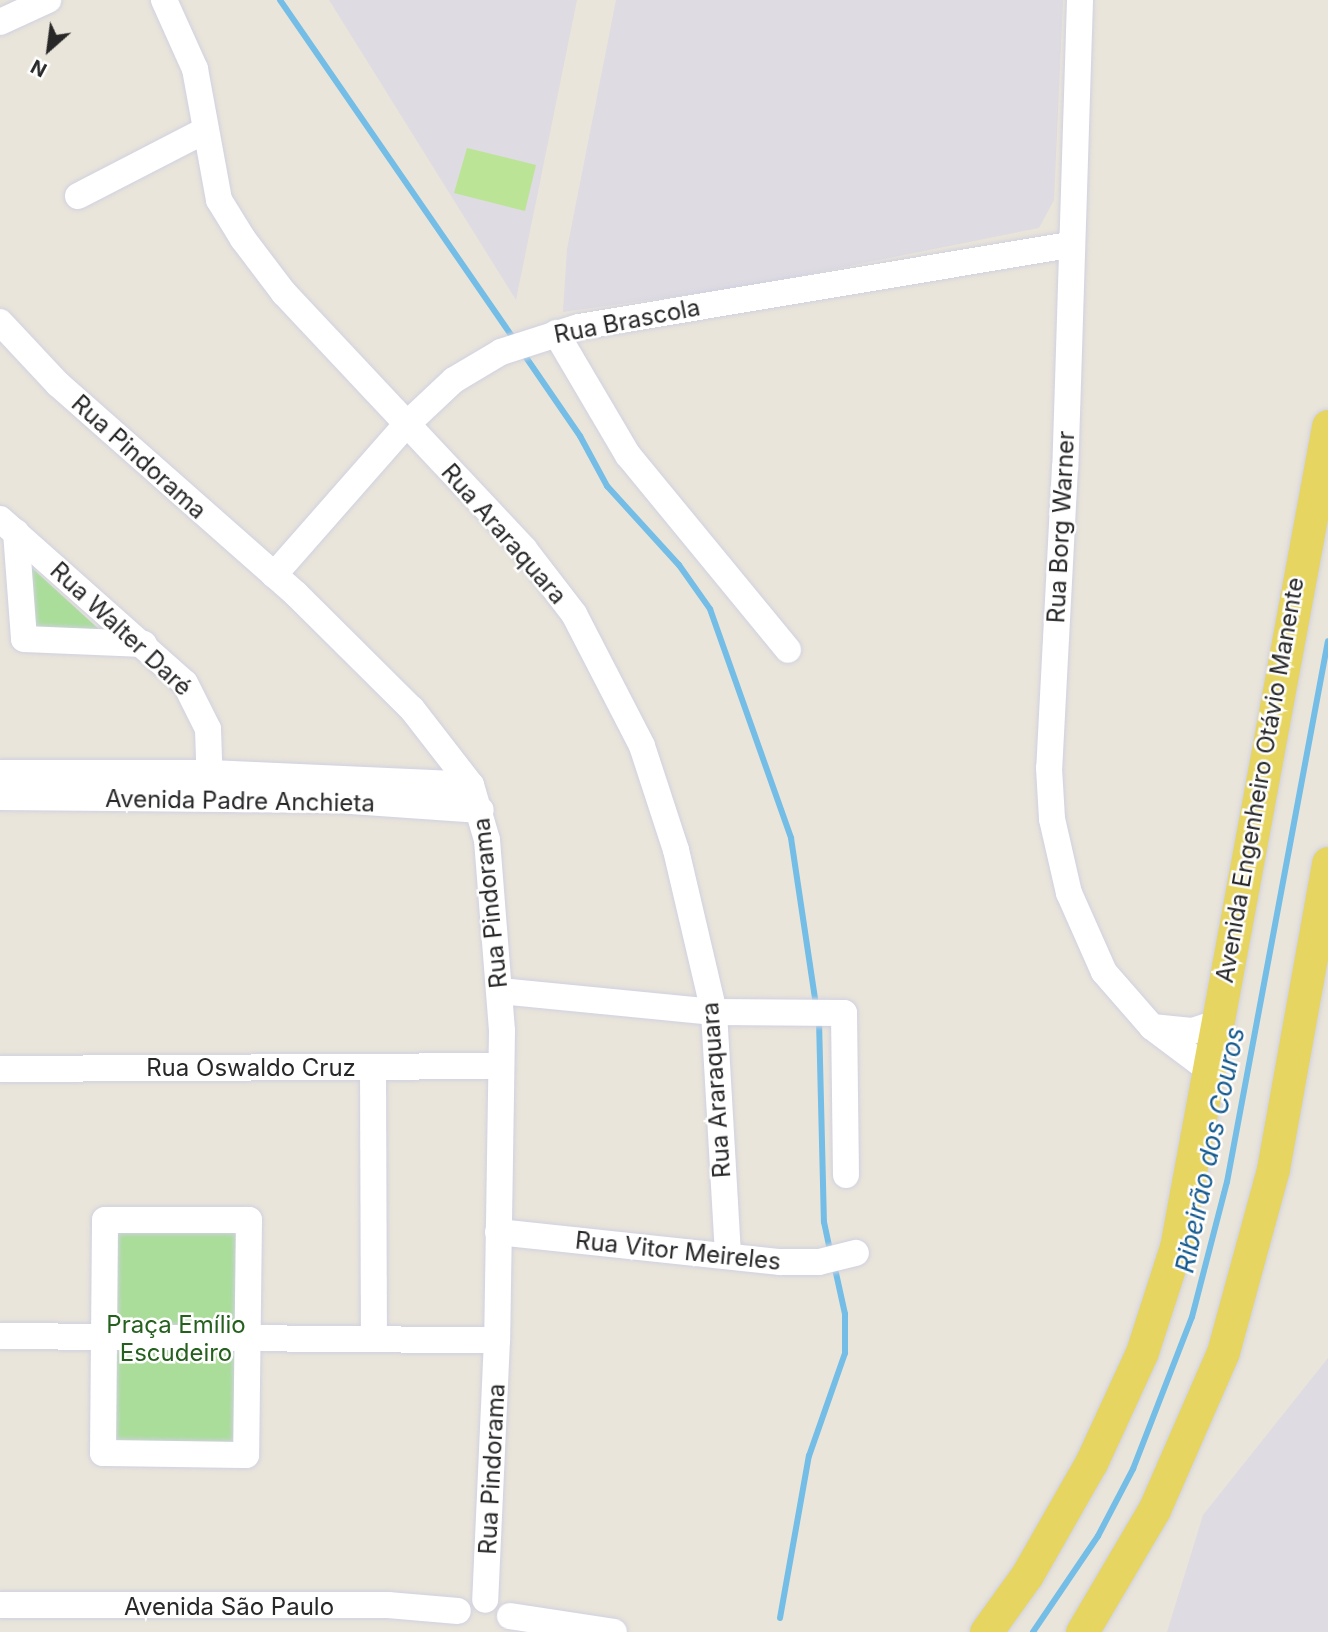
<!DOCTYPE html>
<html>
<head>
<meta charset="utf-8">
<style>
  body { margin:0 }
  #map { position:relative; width:1328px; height:1632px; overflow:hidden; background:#eae5da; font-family:Inter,sans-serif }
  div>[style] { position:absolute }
  .industrial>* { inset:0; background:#dedbe2 }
  .green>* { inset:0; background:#aadd9a }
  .pitch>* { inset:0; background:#bce496 }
  .stream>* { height:6px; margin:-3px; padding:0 3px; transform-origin:3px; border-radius:3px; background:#73bde6 }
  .roads { filter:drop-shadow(0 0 2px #d0d1e0) drop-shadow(0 0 2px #d0d1e0) }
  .minor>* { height:26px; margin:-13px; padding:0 13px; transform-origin:13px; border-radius:13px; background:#fff }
  .major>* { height:33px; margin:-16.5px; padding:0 16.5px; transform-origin:16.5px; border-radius:16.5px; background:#e7d562 }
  span { translate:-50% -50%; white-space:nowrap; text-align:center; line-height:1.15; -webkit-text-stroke:5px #fff; paint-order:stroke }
  .street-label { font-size:24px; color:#282828 }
  .park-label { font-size:24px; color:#25601e }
  .water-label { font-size:26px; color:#155a8f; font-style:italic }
  .north { position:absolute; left:14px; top:14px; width:70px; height:70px; -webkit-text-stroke:5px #fff; paint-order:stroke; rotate:208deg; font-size:19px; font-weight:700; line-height:28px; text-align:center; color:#282828 }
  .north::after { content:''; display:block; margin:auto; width:24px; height:32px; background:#282828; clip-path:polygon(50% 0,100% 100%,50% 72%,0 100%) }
</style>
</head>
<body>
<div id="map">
  <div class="industrial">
    <i style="clip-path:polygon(329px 0,577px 0,516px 300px)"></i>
    <i style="clip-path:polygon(616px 0,1063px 0,1054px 200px,1039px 228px,749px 286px,563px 312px,567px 249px)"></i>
    <i style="clip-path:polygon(1328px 1358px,1328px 1632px,1167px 1632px,1203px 1515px)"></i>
  </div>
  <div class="green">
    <i style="clip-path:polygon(30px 566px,102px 632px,28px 631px)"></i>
    <i style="clip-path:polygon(244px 1228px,237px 1448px,111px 1451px,113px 1229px)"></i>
  </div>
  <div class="pitch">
    <i style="clip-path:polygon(467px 148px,536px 165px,525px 211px,454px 193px)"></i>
  </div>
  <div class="stream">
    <i style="left:280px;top:0;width:414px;rotate:55.4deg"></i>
    <i style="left:523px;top:353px;width:101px;rotate:55.5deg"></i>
    <i style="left:580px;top:436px;width:57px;rotate:61.6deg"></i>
    <i style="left:607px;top:486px;width:107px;rotate:47.7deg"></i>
    <i style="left:679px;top:565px;width:54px;rotate:54.8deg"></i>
    <i style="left:710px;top:609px;width:243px;rotate:70.5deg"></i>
    <i style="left:791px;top:838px;width:170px;rotate:81.5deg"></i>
    <i style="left:819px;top:1020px;width:202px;rotate:88.6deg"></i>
    <i style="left:824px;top:1222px;width:33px;rotate:78deg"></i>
    <i style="left:780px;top:1618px;width:165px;rotate:-79.9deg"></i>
    <i style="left:809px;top:1456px;width:109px;rotate:-70.7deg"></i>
    <i style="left:845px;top:1353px;width:39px;rotate:-90deg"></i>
    <i style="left:845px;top:1314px;width:51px;rotate:-102.4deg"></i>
    <i style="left:1033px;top:1632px;width:116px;rotate:-55.9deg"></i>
    <i style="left:1098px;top:1536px;width:76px;rotate:-62.4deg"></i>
    <i style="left:1133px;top:1469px;width:163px;rotate:-68.8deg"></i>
    <i style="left:1192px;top:1317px;width:139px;rotate:-75.5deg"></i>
    <i style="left:1227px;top:1182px;width:550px;rotate:-79.43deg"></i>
  </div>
  <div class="roads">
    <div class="minor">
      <i style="left:164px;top:0;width:76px;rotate:65.8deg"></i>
      <i style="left:195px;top:69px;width:133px;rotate:79.6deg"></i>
      <i style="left:219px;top:200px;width:46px;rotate:58.4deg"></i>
      <i style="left:243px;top:239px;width:68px;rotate:52.8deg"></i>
      <i style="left:284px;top:293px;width:351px;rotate:46.8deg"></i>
      <i style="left:524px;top:549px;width:82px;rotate:52.4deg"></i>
      <i style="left:574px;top:614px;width:148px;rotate:62.7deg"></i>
      <i style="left:642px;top:746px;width:109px;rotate:71.9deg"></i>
      <i style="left:676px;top:850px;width:166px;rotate:76.8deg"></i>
      <i style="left:714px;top:1012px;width:244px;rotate:86.7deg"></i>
      <i style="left:1080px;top:0;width:467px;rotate:91.8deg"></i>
      <i style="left:1065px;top:467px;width:301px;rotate:93deg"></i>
      <i style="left:1049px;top:768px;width:51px;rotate:86.6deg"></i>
      <i style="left:1052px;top:819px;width:76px;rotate:77.1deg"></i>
      <i style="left:1069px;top:893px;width:86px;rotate:66.1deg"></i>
      <i style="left:1104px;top:972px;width:73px;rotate:48.9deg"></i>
      <i style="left:1152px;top:1027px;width:70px;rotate:36.9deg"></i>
      <i style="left:0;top:22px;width:53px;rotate:-24.6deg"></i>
      <i style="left:78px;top:196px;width:142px;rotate:-27.3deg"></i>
      <i style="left:0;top:322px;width:85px;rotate:46.9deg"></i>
      <i style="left:58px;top:384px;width:317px;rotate:41.4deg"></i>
      <i style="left:296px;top:594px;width:163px;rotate:44.8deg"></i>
      <i style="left:412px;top:709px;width:96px;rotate:52.2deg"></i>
      <i style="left:471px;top:785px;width:57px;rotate:73.8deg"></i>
      <i style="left:487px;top:840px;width:192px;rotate:85.5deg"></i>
      <i style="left:502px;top:1031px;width:309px;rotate:90.9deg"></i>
      <i style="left:497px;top:1340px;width:260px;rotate:92.6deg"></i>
      <i style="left:556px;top:333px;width:142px;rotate:59.5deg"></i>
      <i style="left:628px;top:455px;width:252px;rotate:50.6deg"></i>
      <i style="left:0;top:519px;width:247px;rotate:41.6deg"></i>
      <i style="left:185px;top:683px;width:51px;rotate:63.4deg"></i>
      <i style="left:208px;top:729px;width:59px;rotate:88.1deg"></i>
      <i style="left:16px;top:532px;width:107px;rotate:85.7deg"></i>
      <i style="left:24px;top:639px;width:120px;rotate:2.4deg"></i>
      <i style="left:274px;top:575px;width:200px;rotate:-48.7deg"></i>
      <i style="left:406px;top:425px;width:66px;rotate:-43.2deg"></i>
      <i style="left:454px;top:380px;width:55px;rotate:-30.8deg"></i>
      <i style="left:501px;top:352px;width:82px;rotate:-17.8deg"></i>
      <i style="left:579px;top:327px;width:499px;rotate:-9.5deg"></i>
      <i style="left:0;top:773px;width:210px"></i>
      <i style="left:210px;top:773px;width:261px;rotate:2.6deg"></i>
      <i style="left:0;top:797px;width:337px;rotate:0.5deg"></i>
      <i style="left:337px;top:800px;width:144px;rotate:4deg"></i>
      <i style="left:500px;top:991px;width:215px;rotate:5.6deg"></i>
      <i style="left:714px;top:1012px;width:130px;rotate:0.4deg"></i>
      <i style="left:844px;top:1013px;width:162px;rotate:89.3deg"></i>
      <i style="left:1152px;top:1027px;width:40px;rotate:5.7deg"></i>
      <i style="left:1192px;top:1031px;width:25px;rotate:-18deg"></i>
      <i style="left:373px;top:1067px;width:272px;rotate:89.8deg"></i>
      <i style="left:0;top:1069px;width:501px;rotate:-0.34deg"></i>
      <i style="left:105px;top:1220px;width:144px"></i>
      <i style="left:249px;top:1220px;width:235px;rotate:90.7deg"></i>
      <i style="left:246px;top:1455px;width:143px;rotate:-179.2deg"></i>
      <i style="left:103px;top:1453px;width:233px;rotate:-89.5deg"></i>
      <i style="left:498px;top:1232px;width:284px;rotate:6.1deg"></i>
      <i style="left:780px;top:1262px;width:39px"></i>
      <i style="left:819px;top:1262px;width:38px;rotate:-14deg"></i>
      <i style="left:0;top:1336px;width:497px;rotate:0.5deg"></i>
      <i style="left:0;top:1605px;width:388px"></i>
      <i style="left:388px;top:1605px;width:70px;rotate:4.9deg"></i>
      <i style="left:510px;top:1616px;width:105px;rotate:8.7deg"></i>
    </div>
    <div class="major">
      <i style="left:986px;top:1632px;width:70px;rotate:-54.3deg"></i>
      <i style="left:1027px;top:1575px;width:129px;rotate:-60.3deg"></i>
      <i style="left:1091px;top:1463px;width:122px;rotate:-65.3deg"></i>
      <i style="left:1142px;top:1352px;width:110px;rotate:-72.1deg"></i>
      <i style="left:1176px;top:1247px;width:835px;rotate:-79.51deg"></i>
      <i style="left:1082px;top:1632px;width:142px;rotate:-59.5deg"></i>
      <i style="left:1154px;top:1510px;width:172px;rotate:-66.4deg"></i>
      <i style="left:1223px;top:1352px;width:190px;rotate:-74.7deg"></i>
      <i style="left:1273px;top:1169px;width:311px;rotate:-79.8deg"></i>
    </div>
  </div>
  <div class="street-label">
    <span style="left:627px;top:321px;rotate:-11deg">Rua Brascola</span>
    <span style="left:139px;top:457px;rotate:42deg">Rua Pindorama</span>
    <span style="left:1061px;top:527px;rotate:-87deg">Rua Borg Warner</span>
    <span style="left:504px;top:534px;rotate:49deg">Rua Araraquara</span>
    <span style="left:121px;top:629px;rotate:43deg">Rua Walter Daré</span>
    <span style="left:1260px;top:780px;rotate:-80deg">Avenida Engenheiro Otávio Manente</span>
    <span style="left:240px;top:801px;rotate:1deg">Avenida Padre Anchieta</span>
    <span style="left:490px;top:903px;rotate:-96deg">Rua Pindorama</span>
    <span style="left:251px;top:1068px">Rua Oswaldo Cruz</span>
    <span style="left:716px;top:1090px;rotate:-94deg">Rua Araraquara</span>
    <span style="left:678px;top:1251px;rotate:6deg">Rua Vitor Meireles</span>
    <span style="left:492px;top:1469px;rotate:-87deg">Rua Pindorama</span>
    <span style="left:229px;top:1607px">Avenida São Paulo</span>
  </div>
  <div class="park-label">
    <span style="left:176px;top:1339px">Praça Emílio<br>Escudeiro</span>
  </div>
  <div class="water-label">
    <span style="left:1210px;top:1150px;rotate:-78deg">Ribeirão dos Couros</span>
  </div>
  <div class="north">N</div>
</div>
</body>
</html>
